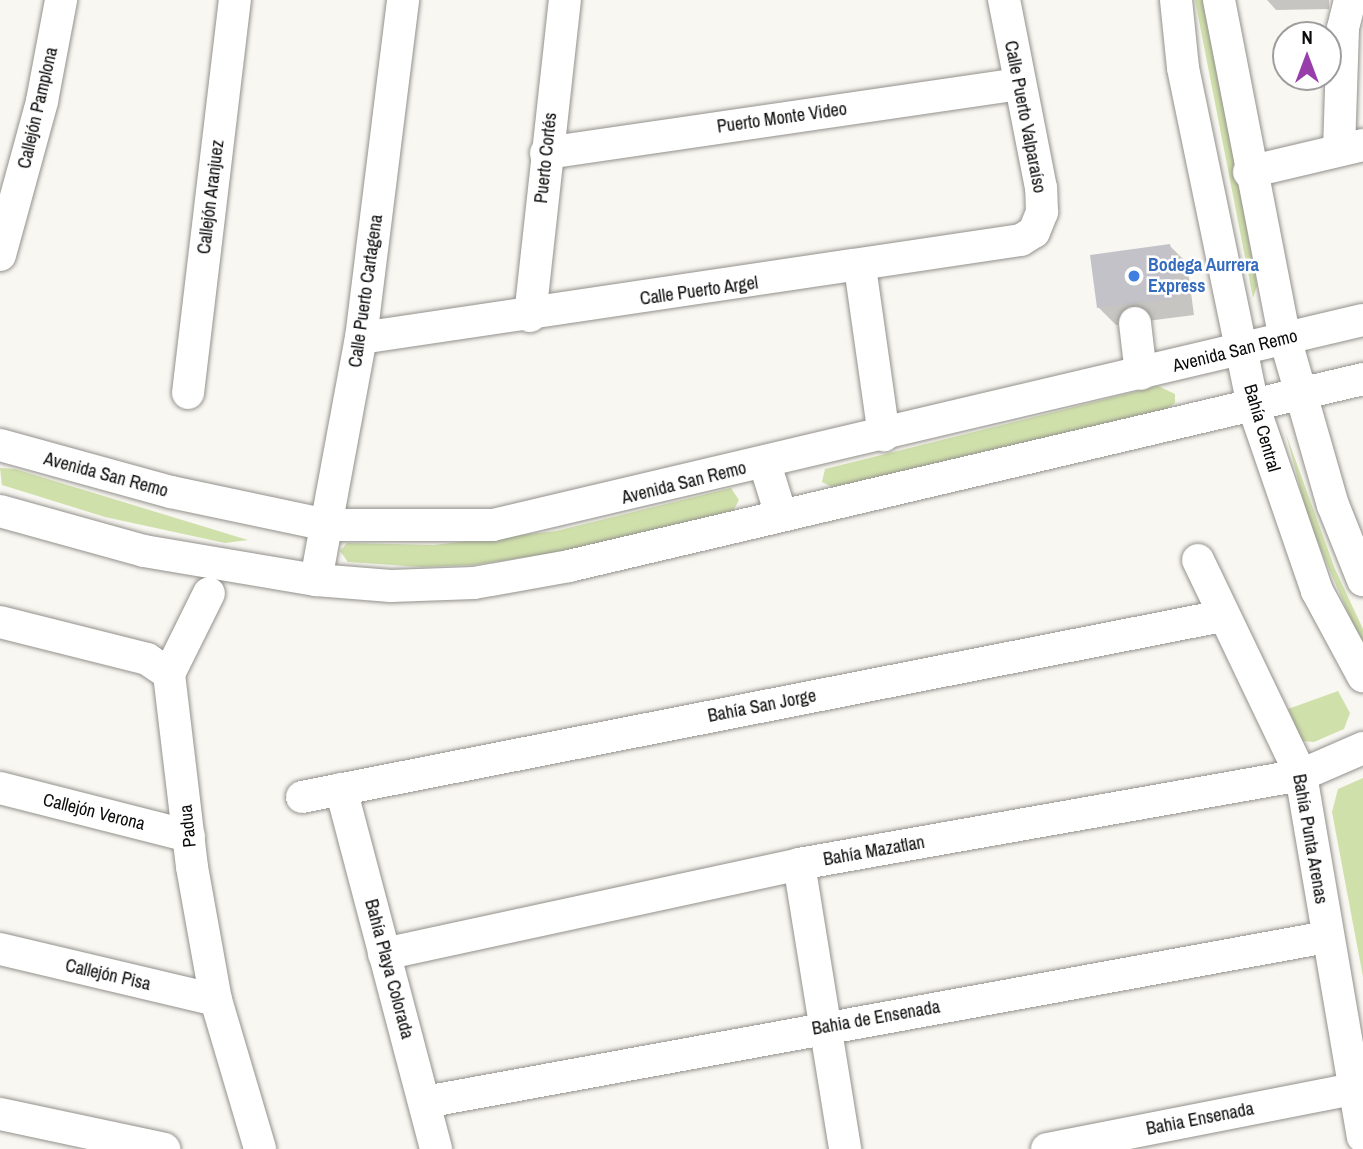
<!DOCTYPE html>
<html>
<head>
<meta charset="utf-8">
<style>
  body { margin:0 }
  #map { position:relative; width:1363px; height:1149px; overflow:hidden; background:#f9f7f2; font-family:"Archivo Narrow",sans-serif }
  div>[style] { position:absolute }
  .green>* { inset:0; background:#d0e0ab }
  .shadow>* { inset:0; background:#0003 }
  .building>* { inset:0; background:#c2c2c8 }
  .roads { filter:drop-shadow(0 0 2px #93918c) drop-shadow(0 0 2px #93918c) }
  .minor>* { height:32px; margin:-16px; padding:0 16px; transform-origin:16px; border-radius:16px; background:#fff }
  .dots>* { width:19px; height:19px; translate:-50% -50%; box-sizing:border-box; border:4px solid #fff; border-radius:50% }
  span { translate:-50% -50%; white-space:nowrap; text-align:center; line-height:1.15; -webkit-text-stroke:5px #fff; paint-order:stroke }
  .street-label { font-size:18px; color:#0c0b0a }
  .shop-label { font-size:18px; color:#366cbe; font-weight:700 }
  .left { translate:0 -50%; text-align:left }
  .north { position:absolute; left:1272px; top:21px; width:70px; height:70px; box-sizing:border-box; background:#fff; border:2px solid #9e9d9d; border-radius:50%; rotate:0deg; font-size:19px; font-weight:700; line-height:28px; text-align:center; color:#0c0b0a }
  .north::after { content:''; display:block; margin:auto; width:24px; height:32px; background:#983eaa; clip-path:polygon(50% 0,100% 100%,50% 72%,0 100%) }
</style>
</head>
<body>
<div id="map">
  <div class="green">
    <i style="clip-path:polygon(1195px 0,1206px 0,1257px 286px,1253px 298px)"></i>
    <i style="clip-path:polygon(1158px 386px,1175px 394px,1175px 403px,1165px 410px,850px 484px,832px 487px,822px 482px,825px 469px)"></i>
    <i style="clip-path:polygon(1286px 434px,1335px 569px,1363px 629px,1363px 648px,1309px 522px)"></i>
    <i style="clip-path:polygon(0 468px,15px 469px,248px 540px,225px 543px,105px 517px,2px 485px)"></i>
    <i style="clip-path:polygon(731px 488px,739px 500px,733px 511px,566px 551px,473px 565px,422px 567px,348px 562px,340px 551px,347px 543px,434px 545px,556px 531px)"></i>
    <i style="clip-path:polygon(1338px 691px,1350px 713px,1344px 729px,1314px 742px,1302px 741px,1288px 709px)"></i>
    <i style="clip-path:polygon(1363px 778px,1363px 977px,1332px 812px,1338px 789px)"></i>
  </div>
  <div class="shadow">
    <i style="clip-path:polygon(1267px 0,1329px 0,1329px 9px,1276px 10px)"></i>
    <i style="clip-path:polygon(1170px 246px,1187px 263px,1194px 315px,1116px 325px,1098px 307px)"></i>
  </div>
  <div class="building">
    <i style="clip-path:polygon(1170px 244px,1178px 298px,1097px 308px,1090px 255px)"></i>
  </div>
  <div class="roads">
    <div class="minor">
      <i style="left:1176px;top:0;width:68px;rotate:84.1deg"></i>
      <i style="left:1183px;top:68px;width:344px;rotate:78.3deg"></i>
      <i style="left:1253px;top:405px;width:197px;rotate:71deg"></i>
      <i style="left:1317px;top:591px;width:97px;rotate:61.6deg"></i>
      <i style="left:1219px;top:0;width:344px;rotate:79deg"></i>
      <i style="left:1285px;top:338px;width:174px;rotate:74deg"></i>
      <i style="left:1333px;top:505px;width:81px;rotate:68.2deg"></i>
      <i style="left:1339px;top:150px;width:122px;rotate:-88.1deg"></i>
      <i style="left:1343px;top:28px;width:29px;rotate:-76deg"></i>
      <i style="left:546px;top:153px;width:477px;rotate:-8.3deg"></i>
      <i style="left:1249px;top:172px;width:117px;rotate:-13.3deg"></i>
      <i style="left:0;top:255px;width:160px;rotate:-74.7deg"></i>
      <i style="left:42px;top:101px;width:103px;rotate:-79.3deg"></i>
      <i style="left:860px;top:267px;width:170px;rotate:81.9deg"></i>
      <i style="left:530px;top:316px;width:318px;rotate:-83.7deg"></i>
      <i style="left:1135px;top:323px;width:51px;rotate:83.3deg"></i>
      <i style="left:361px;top:338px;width:667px;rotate:-8.45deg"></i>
      <i style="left:1021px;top:240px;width:15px;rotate:-32deg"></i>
      <i style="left:1034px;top:232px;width:22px;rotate:-68deg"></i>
      <i style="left:1042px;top:212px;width:24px;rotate:-92deg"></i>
      <i style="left:1041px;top:188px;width:192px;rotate:-101.1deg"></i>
      <i style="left:188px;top:393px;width:396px;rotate:-83.2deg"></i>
      <i style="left:0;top:445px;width:177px;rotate:15.4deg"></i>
      <i style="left:171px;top:492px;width:159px;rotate:11.9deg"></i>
      <i style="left:327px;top:525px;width:166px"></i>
      <i style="left:493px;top:525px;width:894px;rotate:-13.26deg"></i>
      <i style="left:765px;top:464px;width:53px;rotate:72.6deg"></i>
      <i style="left:0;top:511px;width:149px;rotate:15.5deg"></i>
      <i style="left:144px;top:551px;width:174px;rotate:9.6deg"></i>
      <i style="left:316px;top:580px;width:75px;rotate:4.6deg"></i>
      <i style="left:391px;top:586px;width:83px;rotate:-2.1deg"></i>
      <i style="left:474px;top:583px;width:97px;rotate:-10.1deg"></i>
      <i style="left:569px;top:566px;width:816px;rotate:-13.25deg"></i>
      <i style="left:1198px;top:560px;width:238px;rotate:64.4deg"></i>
      <i style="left:1301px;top:775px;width:367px;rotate:80.3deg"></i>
      <i style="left:316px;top:580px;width:246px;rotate:-79.5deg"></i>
      <i style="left:361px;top:338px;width:341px;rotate:-82.9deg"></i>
      <i style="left:0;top:622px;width:152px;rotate:14.1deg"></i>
      <i style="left:147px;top:659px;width:27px;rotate:34deg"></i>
      <i style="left:169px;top:674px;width:194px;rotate:83.2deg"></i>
      <i style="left:192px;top:867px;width:135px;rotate:79.8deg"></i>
      <i style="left:216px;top:1000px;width:155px;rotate:73.5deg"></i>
      <i style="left:169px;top:674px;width:90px;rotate:-63.7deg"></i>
      <i style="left:0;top:788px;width:195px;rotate:14.3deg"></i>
      <i style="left:341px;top:789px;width:372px;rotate:75.2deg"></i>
      <i style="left:302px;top:797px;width:938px;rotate:-11.13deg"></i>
      <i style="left:799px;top:864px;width:289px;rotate:80.8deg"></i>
      <i style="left:0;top:949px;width:222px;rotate:13.3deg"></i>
      <i style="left:384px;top:954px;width:425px;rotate:-12.2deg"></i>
      <i style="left:799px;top:864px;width:510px;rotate:-10.05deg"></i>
      <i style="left:1301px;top:775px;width:68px;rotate:-23.5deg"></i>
      <i style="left:425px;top:1102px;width:917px;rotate:-10.37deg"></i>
      <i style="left:0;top:1114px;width:168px;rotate:12deg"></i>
      <i style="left:1047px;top:1149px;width:312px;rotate:-11.1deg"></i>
    </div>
  </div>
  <div class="dots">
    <i style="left:1134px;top:276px;background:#3f7fe0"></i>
  </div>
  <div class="street-label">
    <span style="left:38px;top:108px;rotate:-77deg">Callejón Pamplona</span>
    <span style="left:1025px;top:117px;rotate:79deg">Calle Puerto Valparaíso</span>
    <span style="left:782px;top:118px;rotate:-8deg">Puerto Monte Video</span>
    <span style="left:546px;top:158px;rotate:-84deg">Puerto Cortés</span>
    <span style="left:211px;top:197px;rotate:-83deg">Callejón Aranjuez</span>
    <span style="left:366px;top:291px;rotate:-82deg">Calle Puerto Cartagena</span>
    <span style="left:699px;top:291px;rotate:-8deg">Calle Puerto Argel</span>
    <span style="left:1235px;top:351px;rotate:-14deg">Avenida San Remo</span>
    <span style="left:1262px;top:428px;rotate:74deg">Bahía Central</span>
    <span style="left:106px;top:475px;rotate:15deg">Avenida San Remo</span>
    <span style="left:684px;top:483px;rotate:-14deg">Avenida San Remo</span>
    <span style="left:762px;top:706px;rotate:-11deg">Bahía San Jorge</span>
    <span style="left:94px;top:812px;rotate:14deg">Callejón Verona</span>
    <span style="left:188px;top:826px;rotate:-96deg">Padua</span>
    <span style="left:1310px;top:839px;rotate:80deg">Bahía Punta Arenas</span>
    <span style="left:874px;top:851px;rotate:-10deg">Bahía Mazatlan</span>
    <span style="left:389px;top:969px;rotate:75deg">Bahía Playa Colorada</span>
    <span style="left:108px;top:975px;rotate:13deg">Callejón Pisa</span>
    <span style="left:876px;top:1018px;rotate:-10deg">Bahia de Ensenada</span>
    <span style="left:1200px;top:1119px;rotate:-11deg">Bahia Ensenada</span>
  </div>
  <div class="shop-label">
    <span class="left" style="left:1148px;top:276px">Bodega Aurrera<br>Express</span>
  </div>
  <div class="north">N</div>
</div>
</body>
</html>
